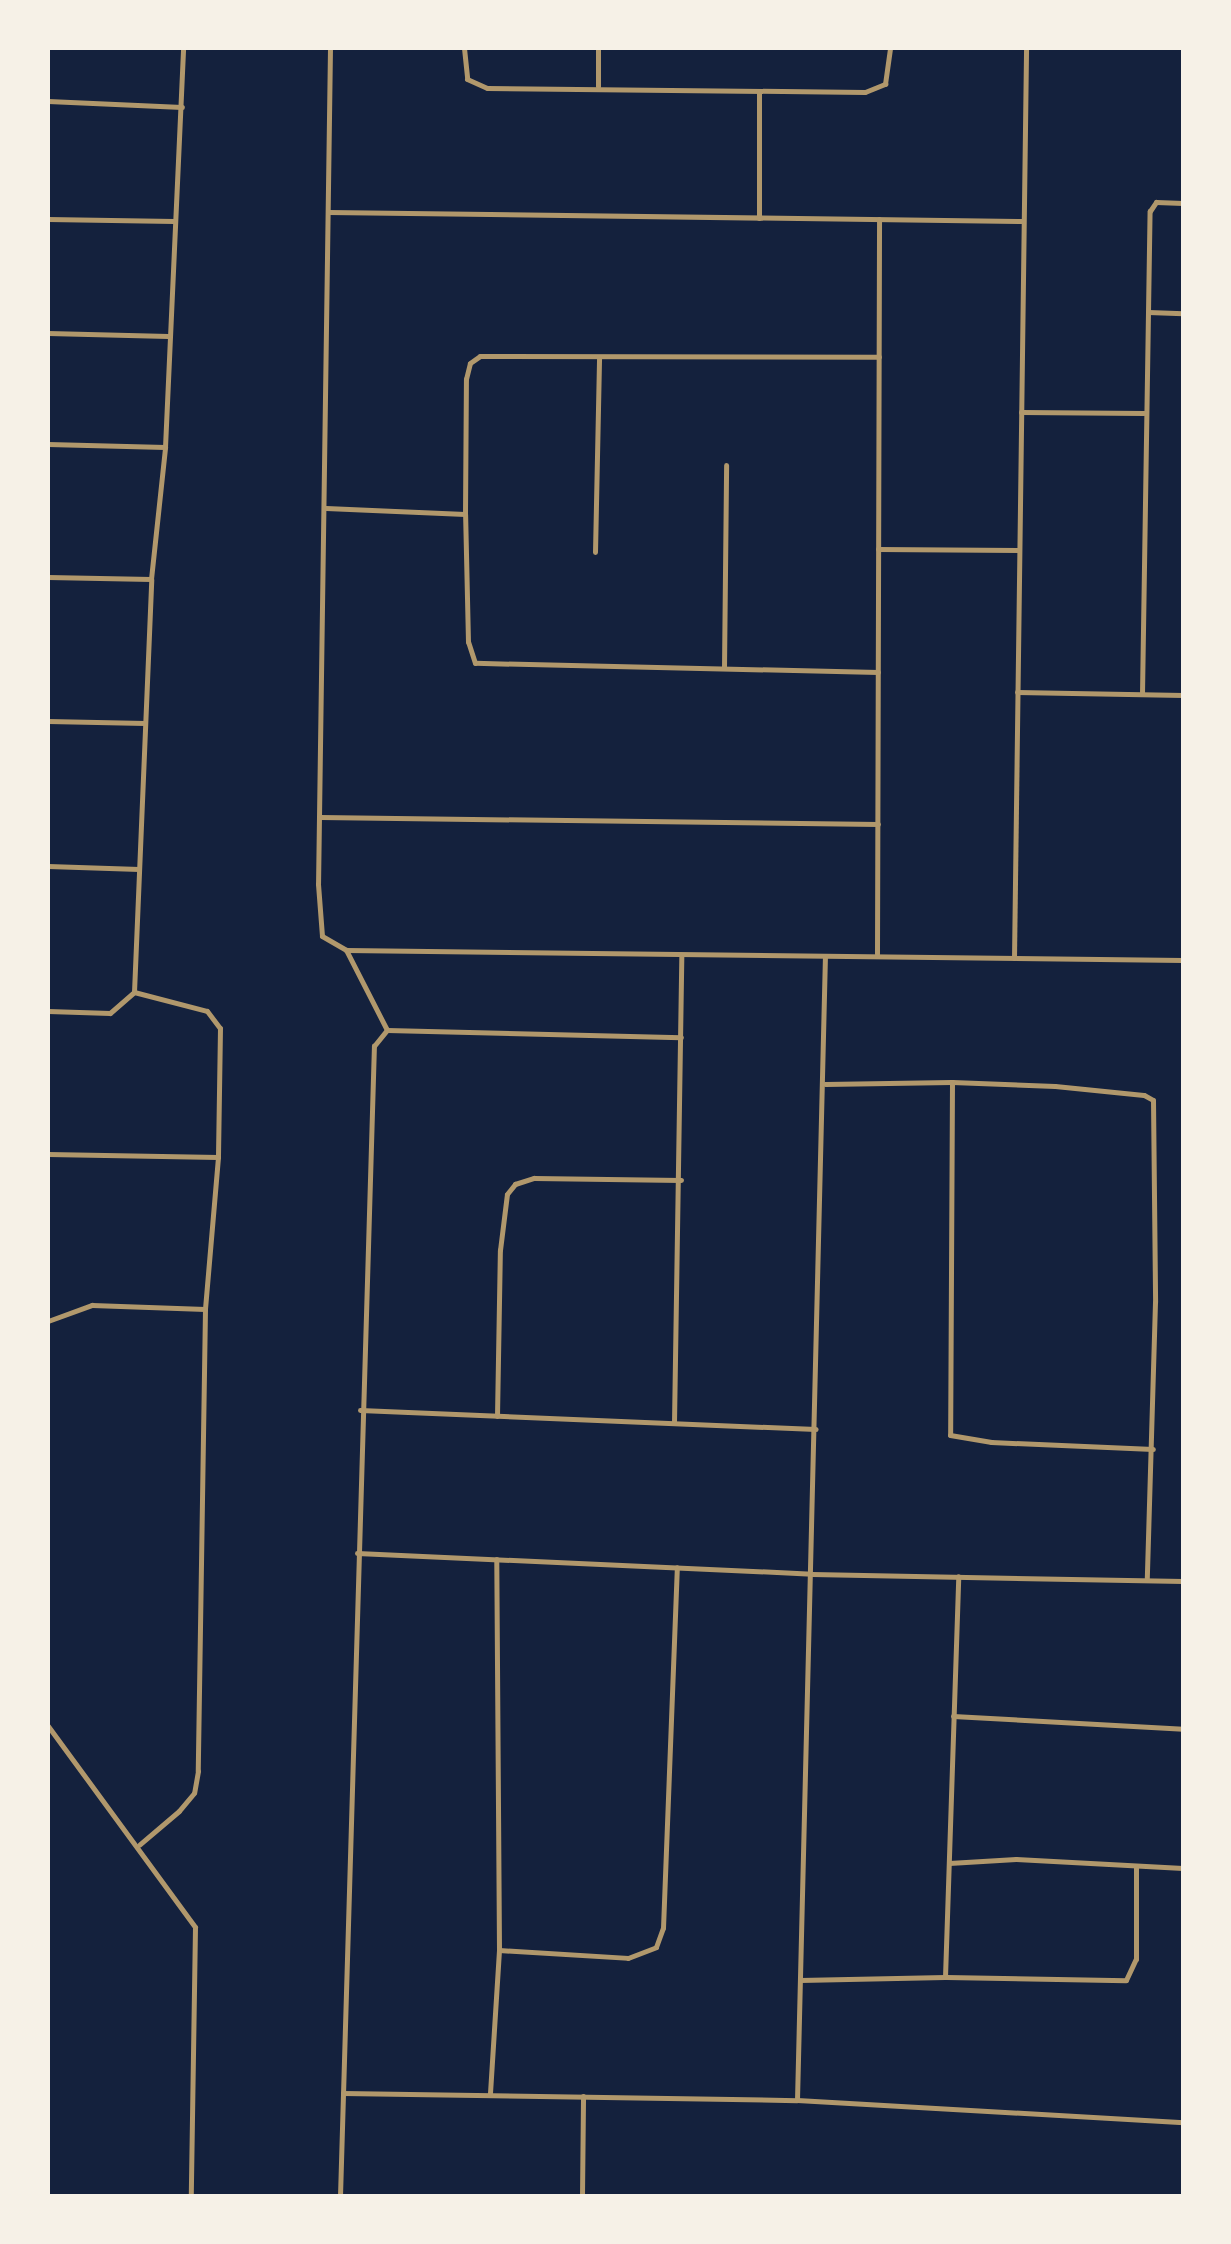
<!DOCTYPE html>
<html>
<head>
<meta charset="utf-8">
<style>
  body { margin:0 }
  #map { position:relative; width:1231px; height:2244px; overflow:hidden; background:#14213d; font-family:"Asap Condensed",sans-serif }
  div>[style] { position:absolute }
  .minor>* { height:5px; margin:-2.5px; padding:0 2.5px; transform-origin:2.5px; border-radius:2.5px; background:#b1986c }
  span { translate:-50% -50%; white-space:nowrap; text-align:center; line-height:1.15; -webkit-text-stroke:8px #f6f1e7; paint-order:stroke }
  .frame { position:absolute; inset:0; border:50px solid #f6f1e7; pointer-events:none }
</style>
</head>
<body>
<div id="map">
  <div class="minor">
    <i style="left:330px;top:48px;width:836px;rotate:90.82deg"></i>
    <i style="left:318px;top:884px;width:52px;rotate:85.6deg"></i>
    <i style="left:322px;top:936px;width:28px;rotate:30deg"></i>
    <i style="left:346px;top:950px;width:837px;rotate:0.68deg"></i>
    <i style="left:464px;top:48px;width:31px;rotate:84deg"></i>
    <i style="left:467px;top:79px;width:22px;rotate:24deg"></i>
    <i style="left:487px;top:88px;width:378px;rotate:0.6deg"></i>
    <i style="left:865px;top:92px;width:22px;rotate:-22deg"></i>
    <i style="left:885px;top:84px;width:36px;rotate:-82deg"></i>
    <i style="left:598px;top:86px;width:38px;rotate:-90deg"></i>
    <i style="left:48px;top:101px;width:134px;rotate:2.6deg"></i>
    <i style="left:328px;top:212px;width:695px;rotate:0.74deg"></i>
    <i style="left:759px;top:218px;width:127px;rotate:-90deg"></i>
    <i style="left:48px;top:219px;width:126px;rotate:0.9deg"></i>
    <i style="left:1148px;top:312px;width:35px;rotate:2deg"></i>
    <i style="left:48px;top:333px;width:120px;rotate:1.4deg"></i>
    <i style="left:1021px;top:412px;width:123px;rotate:0.5deg"></i>
    <i style="left:48px;top:444px;width:117px;rotate:1.5deg"></i>
    <i style="left:326px;top:508px;width:139px;rotate:2.5deg"></i>
    <i style="left:878px;top:549px;width:141px;rotate:0.4deg"></i>
    <i style="left:595px;top:552px;width:195px;rotate:-88.8deg"></i>
    <i style="left:48px;top:577px;width:103px;rotate:1.1deg"></i>
    <i style="left:724px;top:668px;width:203px;rotate:-89.4deg"></i>
    <i style="left:878px;top:672px;width:403px;rotate:-178.7deg"></i>
    <i style="left:475px;top:663px;width:22px;rotate:-108deg"></i>
    <i style="left:468px;top:642px;width:128px;rotate:-91.3deg"></i>
    <i style="left:465px;top:514px;width:135px;rotate:-89.6deg"></i>
    <i style="left:466px;top:379px;width:16px;rotate:-76deg"></i>
    <i style="left:470px;top:363px;width:12px;rotate:-35deg"></i>
    <i style="left:480px;top:356px;width:399px;rotate:0.1deg"></i>
    <i style="left:1017px;top:692px;width:166px;rotate:1deg"></i>
    <i style="left:1142px;top:694px;width:483px;rotate:-89.1deg"></i>
    <i style="left:1150px;top:211px;width:11px;rotate:-56deg"></i>
    <i style="left:1156px;top:202px;width:27px;rotate:2deg"></i>
    <i style="left:48px;top:721px;width:97px;rotate:1.2deg"></i>
    <i style="left:320px;top:817px;width:558px;rotate:0.72deg"></i>
    <i style="left:48px;top:866px;width:91px;rotate:1.9deg"></i>
    <i style="left:877px;top:954px;width:735px;rotate:-89.84deg"></i>
    <i style="left:1014px;top:958px;width:910px;rotate:-89.24deg"></i>
    <i style="left:134px;top:992px;width:75px;rotate:14.6deg"></i>
    <i style="left:207px;top:1011px;width:21px;rotate:53deg"></i>
    <i style="left:220px;top:1028px;width:129px;rotate:90.9deg"></i>
    <i style="left:218px;top:1157px;width:153px;rotate:94.9deg"></i>
    <i style="left:205px;top:1309px;width:462px;rotate:90.9deg"></i>
    <i style="left:198px;top:1771px;width:22px;rotate:100deg"></i>
    <i style="left:194px;top:1793px;width:23px;rotate:130deg"></i>
    <i style="left:179px;top:1811px;width:52px;rotate:139.6deg"></i>
    <i style="left:48px;top:1011px;width:62px;rotate:1.8deg"></i>
    <i style="left:110px;top:1013px;width:32px;rotate:-41deg"></i>
    <i style="left:134px;top:992px;width:413px;rotate:-87.6deg"></i>
    <i style="left:151px;top:579px;width:133px;rotate:-83.9deg"></i>
    <i style="left:165px;top:447px;width:399px;rotate:-87.4deg"></i>
    <i style="left:387px;top:1030px;width:294px;rotate:1.4deg"></i>
    <i style="left:952px;top:1082px;width:103px;rotate:2.2deg"></i>
    <i style="left:1055px;top:1086px;width:89px;rotate:5.8deg"></i>
    <i style="left:1144px;top:1095px;width:10px;rotate:29deg"></i>
    <i style="left:1153px;top:1100px;width:202px;rotate:89.4deg"></i>
    <i style="left:1155px;top:1302px;width:277px;rotate:91.7deg"></i>
    <i style="left:825px;top:1084px;width:127px;rotate:-0.9deg"></i>
    <i style="left:952px;top:1082px;width:353px;rotate:90.3deg"></i>
    <i style="left:950px;top:1435px;width:42px;rotate:9.7deg"></i>
    <i style="left:991px;top:1442px;width:162px;rotate:2.5deg"></i>
    <i style="left:48px;top:1154px;width:170px;rotate:1deg"></i>
    <i style="left:48px;top:1321px;width:47px;rotate:-20deg"></i>
    <i style="left:92px;top:1305px;width:113px;rotate:2deg"></i>
    <i style="left:360px;top:1410px;width:456px;rotate:2.4deg"></i>
    <i style="left:497px;top:1416px;width:166px;rotate:-89deg"></i>
    <i style="left:500px;top:1250px;width:56px;rotate:-82.9deg"></i>
    <i style="left:507px;top:1194px;width:13px;rotate:-51deg"></i>
    <i style="left:515px;top:1184px;width:20px;rotate:-18deg"></i>
    <i style="left:534px;top:1178px;width:147px;rotate:0.8deg"></i>
    <i style="left:674px;top:1423px;width:467px;rotate:-89.1deg"></i>
    <i style="left:357px;top:1553px;width:455px;rotate:2.6deg"></i>
    <i style="left:812px;top:1574px;width:371px;rotate:1.1deg"></i>
    <i style="left:953px;top:1716px;width:230px;rotate:3.2deg"></i>
    <i style="left:48px;top:1726px;width:249px;rotate:53.8deg"></i>
    <i style="left:195px;top:1927px;width:269px;rotate:90.9deg"></i>
    <i style="left:949px;top:1863px;width:67px;rotate:-3.4deg"></i>
    <i style="left:1016px;top:1859px;width:167px;rotate:3.1deg"></i>
    <i style="left:499px;top:1950px;width:129px;rotate:3.5deg"></i>
    <i style="left:628px;top:1958px;width:30px;rotate:-21deg"></i>
    <i style="left:656px;top:1947px;width:20px;rotate:-70deg"></i>
    <i style="left:663px;top:1928px;width:361px;rotate:-87.8deg"></i>
    <i style="left:946px;top:1977px;width:180px;rotate:1deg"></i>
    <i style="left:1126px;top:1980px;width:23px;rotate:-65deg"></i>
    <i style="left:1136px;top:1959px;width:93px;rotate:-90deg"></i>
    <i style="left:800px;top:1980px;width:145px;rotate:-1.2deg"></i>
    <i style="left:945px;top:1977px;width:401px;rotate:-88.1deg"></i>
    <i style="left:343px;top:2093px;width:454px;rotate:0.9deg"></i>
    <i style="left:797px;top:2100px;width:387px;rotate:3.3deg"></i>
    <i style="left:490px;top:2093px;width:143px;rotate:-86.4deg"></i>
    <i style="left:499px;top:1950px;width:391px;rotate:-90.4deg"></i>
    <i style="left:797px;top:2100px;width:1143px;rotate:-88.6deg"></i>
    <i style="left:340px;top:2196px;width:1151px;rotate:-88.31deg"></i>
    <i style="left:374px;top:1046px;width:21px;rotate:-51deg"></i>
    <i style="left:387px;top:1030px;width:90px;rotate:-117.1deg"></i>
    <i style="left:582px;top:2196px;width:100px;rotate:-89.4deg"></i>
  </div>
  <div class="frame"></div>
</div>
</body>
</html>
